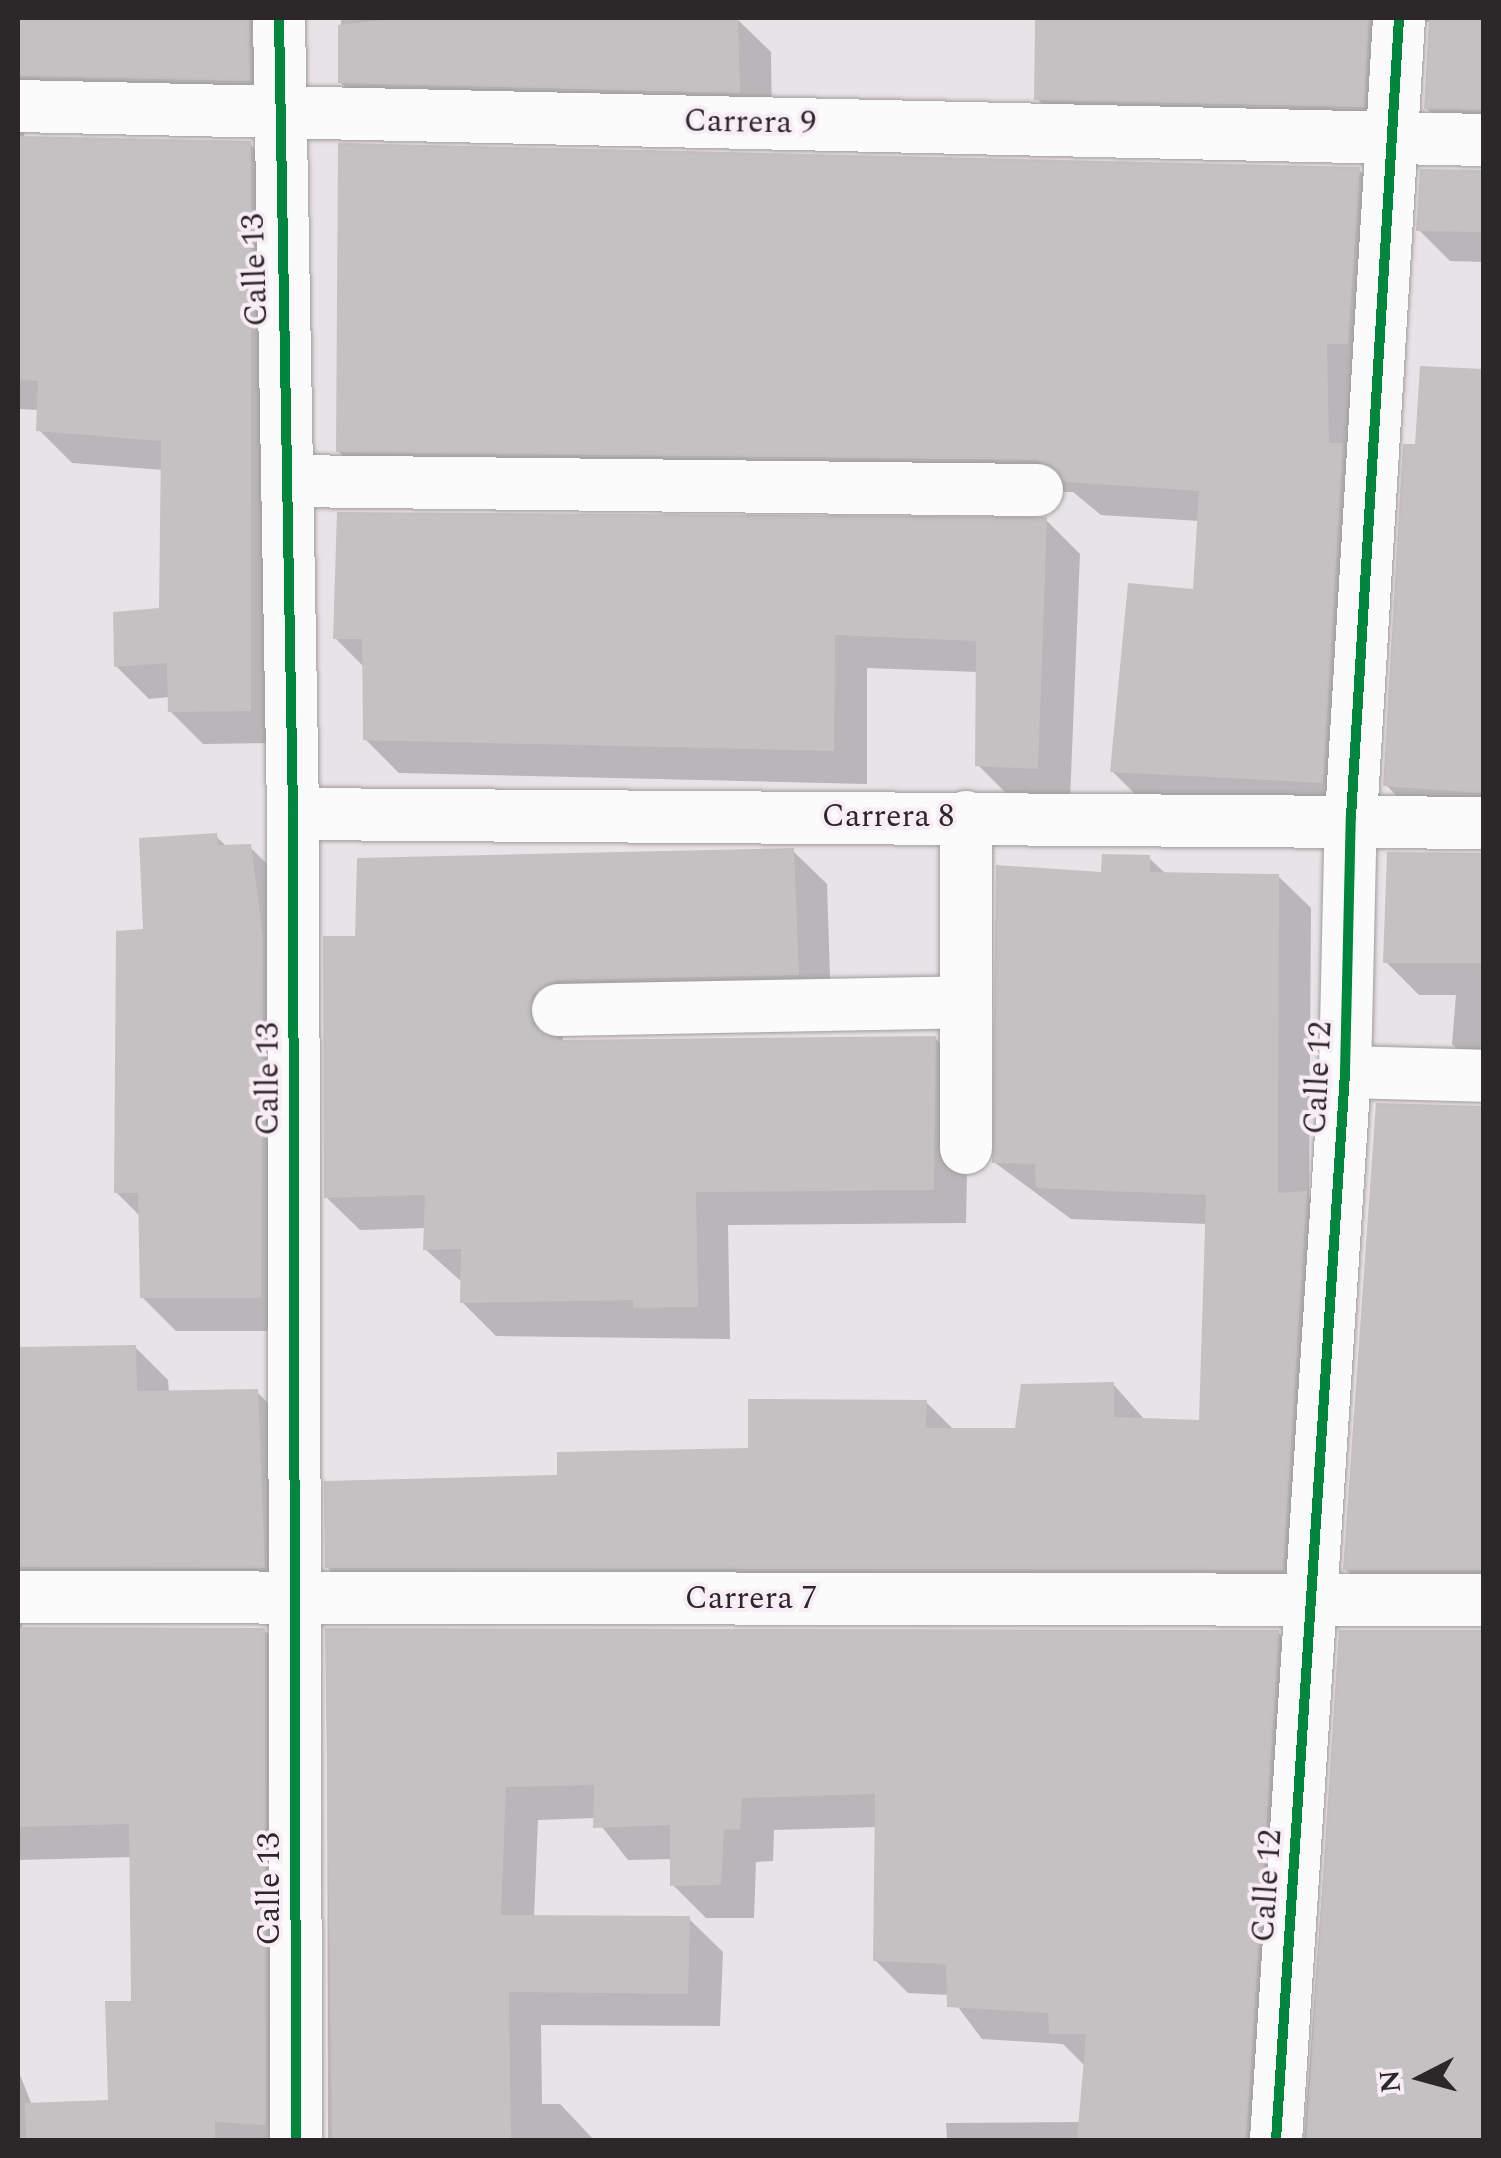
<!DOCTYPE html>
<html>
<head>
<meta charset="utf-8">
<style>
  body { margin:0 }
  #map { position:relative; width:1501px; height:2158px; overflow:hidden; background:#e8e3e6; font-family:Spectral,serif }
  div>[style] { position:absolute }
  .shadow>* { inset:0; background:#0003 }
  .building>* { inset:0; background:#c5c1c3 }
  .roads { filter:drop-shadow(0 0 2px #9f9c9e) drop-shadow(0 0 2px #9f9c9e) }
  .street>* { height:52px; margin:-26px; padding:0 26px; transform-origin:26px; border-radius:26px; background:#fcfbfb }
  .cycleway>* { height:10px; margin:-5px; padding:0 5px; transform-origin:5px; border-radius:5px; background:#00873e }
  span { translate:-50% -50%; white-space:nowrap; text-align:center; line-height:1.15; -webkit-text-stroke:8px #f8edf4; paint-order:stroke }
  .street-label { font-size:32px; color:#2c282a }
  .frame { position:absolute; inset:0; border:20px solid #2c282a; pointer-events:none }
  .north { position:absolute; left:1371px; top:2028px; width:100px; height:100px; -webkit-text-stroke:8px #f8edf4; paint-order:stroke; rotate:264deg; font-size:28px; font-weight:700; line-height:40px; text-align:center; color:#2c282a }
  .north::after { content:''; display:block; margin:auto; width:35px; height:45px; background:#2c282a; clip-path:polygon(50% 0,100% 100%,50% 72%,0 100%) }
</style>
</head>
<body>
<div id="map">
  <div class="shadow">
    <i style="clip-path:polygon(18px 18px,288px 18px,282px 113px,25px 123px,24px 139px,250px 144px,283px 177px,283px 743px,203px 744px,170px 711px,170px 697px,149px 699px,116px 666px,162px 611px,163px 470px,72px 463px,39px 430px,39px 410px,18px 409px)"></i>
    <i style="clip-path:polygon(341px 18px,737px 19px,771px 52px,772px 125px,374px 116px,340px 82px)"></i>
    <i style="clip-path:polygon(1037px 18px,1484px 18px,1484px 141px,1458px 139px,1426px 108px,1431px 22px,1419px 21px,1394px 138px,1068px 130px,1037px 99px)"></i>
    <i style="clip-path:polygon(1359px 170px,1392px 203px,1356px 815px,1146px 805px,1113px 772px,1195px 592px,1200px 521px,1101px 515px,1073px 492px,372px 484px,338px 451px)"></i>
    <i style="clip-path:polygon(1484px 170px,1484px 262px,1450px 261px,1419px 230px,1422px 171px)"></i>
    <i style="clip-path:polygon(1484px 371px,1484px 824px,1419px 818px,1386px 785px,1418px 447px)"></i>
    <i style="clip-path:polygon(1046px 520px,1080px 554px,1070px 801px,1011px 798px,978px 765px,978px 672px,867px 668px,867px 784px,399px 773px,365px 739px,365px 668px,335px 638px)"></i>
    <i style="clip-path:polygon(216px 836px,228px 848px,250px 847px,283px 880px,293px 1331px,176px 1331px,142px 1297px,141px 1217px,116px 1192px,118px 933px,146px 931px)"></i>
    <i style="clip-path:polygon(793px 851px,827px 884px,831px 1008px,565px 1028px,562px 1042px,935px 1038px,969px 1072px,966px 1223px,728px 1225px,730px 1339px,496px 1336px,462px 1302px,463px 1283px,425px 1249px,426px 1228px,360px 1230px,326px 1197px,357px 938px)"></i>
    <i style="clip-path:polygon(1484px 855px,1484px 1075px,1452px 1044px,1456px 995px,1419px 995px,1386px 962px)"></i>
    <i style="clip-path:polygon(1149px 858px,1166px 874px,1278px 876px,1311px 908px,1309px 1196px,1338px 1225px,1314px 1601px,359px 1599px,327px 1567px,559px 1478px,750px 1450px,926px 1402px,954px 1430px,1017px 1431px,1113px 1384px,1145px 1420px,1201px 1422px,1207px 1224px,1071px 1219px,994px 1162px,1103px 874px)"></i>
    <i style="clip-path:polygon(1484px 1108px,1484px 1602px,1379px 1602px,1345px 1569px)"></i>
    <i style="clip-path:polygon(135px 1347px,168px 1380px,169px 1393px,257px 1392px,290px 1425px,297px 1600px,25px 1614px,21px 1630px,264px 1630px,297px 1663px,298px 2140px,18px 2140px,18px 2070px,32px 2105px,111px 2102px,134px 2003px,132px 1857px,18px 1860px,18px 1350px)"></i>
    <i style="clip-path:polygon(327px 1630px,1278px 1632px,1311px 1665px,1280px 2140px,947px 2140px,946px 2123px,1081px 2122px,1086px 2067px,1063px 2044px,982px 2039px,949px 1995px,908px 1993px,875px 1960px,877px 1827px,774px 1830px,773px 1861px,756px 1862px,754px 1918px,706px 1918px,673px 1885px,673px 1859px,628px 1860px,595px 1818px,538px 1820px,534px 1918px,689px 1919px,723px 1952px,720px 2026px,541px 2025px,542px 2104px,560px 2104px,594px 2140px,328px 2140px)"></i>
    <i style="clip-path:polygon(1341px 1632px,1484px 1632px,1484px 2140px,1304px 2140px)"></i>
  </div>
  <div class="building">
    <i style="clip-path:polygon(18px 18px,249px 18px,250px 81px,18px 76px)"></i>
    <i style="clip-path:polygon(402px 18px,738px 18px,740px 93px,338px 83px,338px 25px)"></i>
    <i style="clip-path:polygon(1035px 18px,1369px 18px,1364px 107px,1034px 100px)"></i>
    <i style="clip-path:polygon(1429px 18px,1484px 18px,1484px 110px,1424px 109px)"></i>
    <i style="clip-path:polygon(18px 136px,251px 141px,251px 711px,168px 712px,167px 663px,114px 667px,113px 612px,159px 608px,161px 441px,36px 431px,38px 381px,18px 379px)"></i>
    <i style="clip-path:polygon(338px 143px,1360px 167px,1348px 344px,1327px 344px,1329px 443px,1343px 443px,1323px 783px,1110px 772px,1128px 583px,1193px 589px,1199px 491px,1065px 482px,1037px 460px,336px 452px)"></i>
    <i style="clip-path:polygon(1420px 169px,1484px 170px,1484px 232px,1416px 231px)"></i>
    <i style="clip-path:polygon(1420px 366px,1484px 369px,1484px 793px,1383px 786px,1403px 444px,1415px 444px)"></i>
    <i style="clip-path:polygon(337px 512px,1047px 517px,1038px 769px,975px 766px,976px 641px,835px 635px,834px 751px,363px 740px,362px 639px,333px 639px)"></i>
    <i style="clip-path:polygon(217px 833px,218px 845px,251px 844px,263px 936px,261px 1298px,140px 1298px,138px 1193px,114px 1193px,116px 931px,143px 929px,139px 838px)"></i>
    <i style="clip-path:polygon(794px 848px,799px 975px,556px 980px,532px 995px,532px 1025px,559px 1040px,936px 1036px,934px 1190px,696px 1192px,698px 1307px,633px 1308px,633px 1300px,460px 1303px,461px 1249px,423px 1250px,425px 1195px,324px 1198px,323px 936px,355px 936px,357px 858px)"></i>
    <i style="clip-path:polygon(1387px 852px,1484px 853px,1484px 963px,1383px 963px)"></i>
    <i style="clip-path:polygon(1102px 854px,1150px 855px,1150px 872px,1279px 874px,1278px 1193px,1307px 1191px,1283px 1570px,325px 1568px,324px 1481px,557px 1475px,557px 1452px,748px 1448px,748px 1399px,927px 1400px,926px 1428px,1015px 1428px,1021px 1384px,1114px 1382px,1114px 1417px,1199px 1420px,1206px 1195px,1036px 1188px,1035px 1164px,992px 1163px,996px 865px,1101px 872px)"></i>
    <i style="clip-path:polygon(1376px 1103px,1484px 1106px,1484px 1570px,1343px 1570px)"></i>
    <i style="clip-path:polygon(136px 1345px,137px 1391px,258px 1389px,265px 1568px,18px 1567px,18px 1347px)"></i>
    <i style="clip-path:polygon(18px 1627px,265px 1628px,266px 2125px,215px 2122px,215px 2140px,26px 2140px,25px 2103px,108px 2100px,105px 2001px,131px 2001px,129px 1824px,18px 1827px)"></i>
    <i style="clip-path:polygon(325px 1628px,1279px 1630px,1246px 2140px,1077px 2140px,1086px 2034px,1049px 2034px,1048px 2013px,947px 2007px,946px 1964px,873px 1961px,875px 1794px,742px 1798px,740px 1829px,724px 1830px,721px 1885px,670px 1886px,670px 1825px,593px 1828px,594px 1785px,506px 1787px,501px 1915px,690px 1916px,688px 1994px,509px 1992px,511px 2140px,332px 2140px)"></i>
    <i style="clip-path:polygon(1339px 1630px,1484px 1630px,1481px 2140px,1306px 2140px)"></i>
  </div>
  <div class="roads">
    <div class="street">
      <i style="left:279px;top:18px;width:796px;rotate:88.99deg"></i>
      <i style="left:293px;top:814px;width:1326px;rotate:89.87deg"></i>
      <i style="left:18px;top:106px;width:1466px;rotate:1.33deg"></i>
      <i style="left:288px;top:481px;width:749px;rotate:0.69deg"></i>
      <i style="left:293px;top:814px;width:1191px;rotate:0.43deg"></i>
      <i style="left:966px;top:817px;width:331px;rotate:90deg"></i>
      <i style="left:558px;top:1010px;width:408px;rotate:-1.1deg"></i>
      <i style="left:1345px;top:1072px;width:139px;rotate:1.6deg"></i>
      <i style="left:18px;top:1597px;width:1466px;rotate:0.12deg"></i>
      <i style="left:1276px;top:2140px;width:1070px;rotate:-86.3deg"></i>
      <i style="left:1345px;top:1072px;width:255px;rotate:-88.7deg"></i>
      <i style="left:1351px;top:817px;width:800px;rotate:-86.56deg"></i>
    </div>
  </div>
  <div class="cycleway">
    <i style="left:279px;top:18px;width:796px;rotate:88.99deg"></i>
    <i style="left:293px;top:814px;width:1326px;rotate:89.87deg"></i>
    <i style="left:1276px;top:2140px;width:1070px;rotate:-86.3deg"></i>
    <i style="left:1345px;top:1072px;width:255px;rotate:-88.7deg"></i>
    <i style="left:1351px;top:817px;width:800px;rotate:-86.56deg"></i>
  </div>
  <div class="street-label">
    <span style="left:750px;top:123px;rotate:1deg">Carrera 9</span>
    <span style="left:256px;top:270px;rotate:-92deg">Calle 13</span>
    <span style="left:888px;top:817px">Carrera 8</span>
    <span style="left:1319px;top:1078px;rotate:-87deg">Calle 12</span>
    <span style="left:269px;top:1079px;rotate:-90deg">Calle 13</span>
    <span style="left:751px;top:1599px">Carrera 7</span>
    <span style="left:1268px;top:1886px;rotate:-86deg">Calle 12</span>
    <span style="left:270px;top:1889px;rotate:-90deg">Calle 13</span>
  </div>
  <div class="frame"></div>
  <div class="north">N</div>
</div>
</body>
</html>
